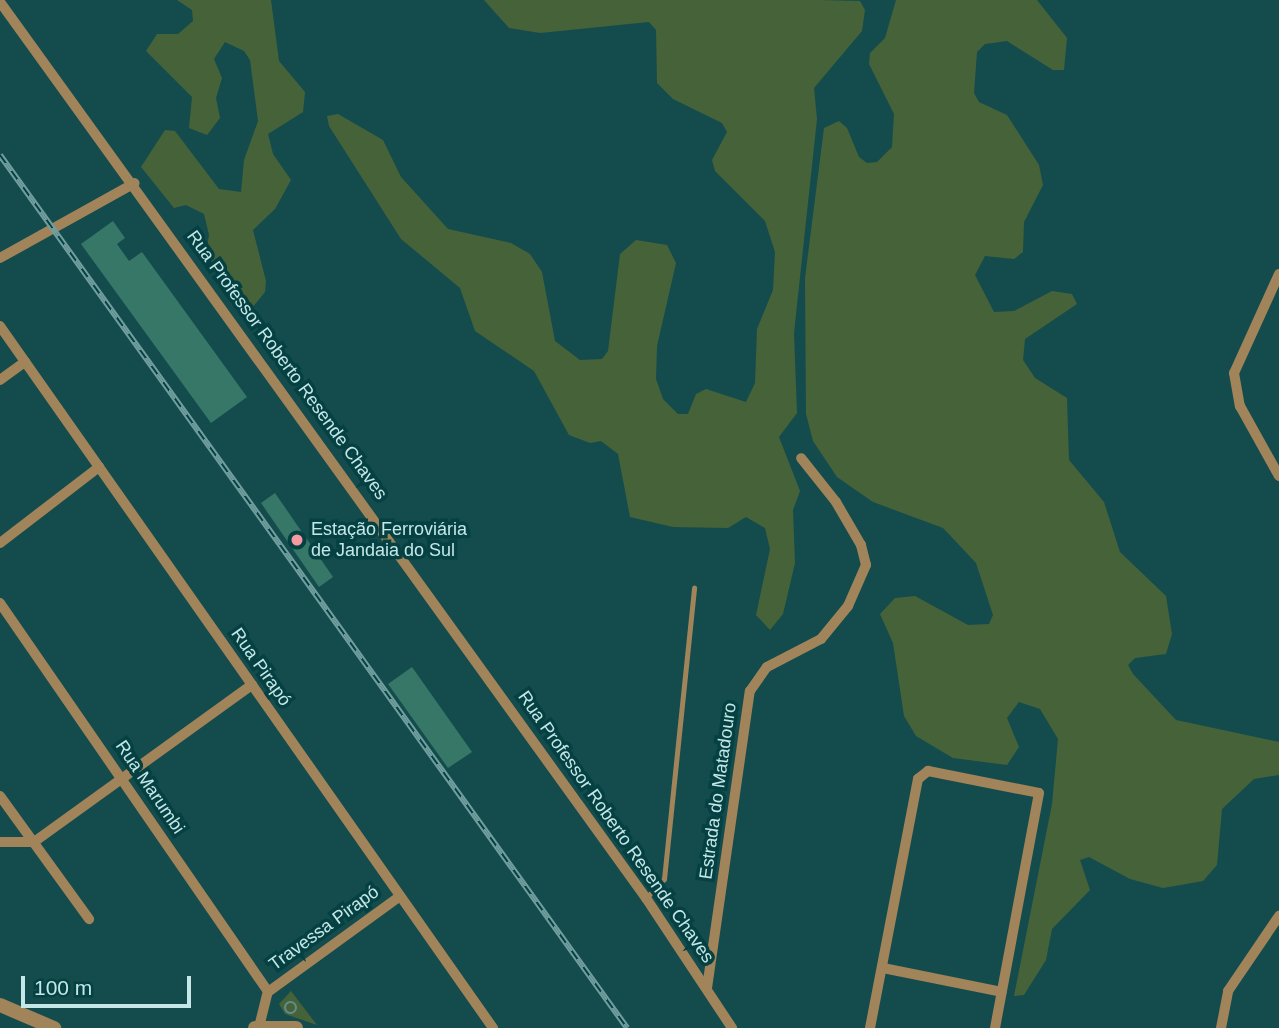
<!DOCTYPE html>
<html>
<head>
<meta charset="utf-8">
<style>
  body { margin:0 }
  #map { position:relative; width:1279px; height:1028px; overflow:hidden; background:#144c4d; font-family:Arial,sans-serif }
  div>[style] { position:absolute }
  .green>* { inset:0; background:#466239 }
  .building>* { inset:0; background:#377768 }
  .path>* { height:2px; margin-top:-1px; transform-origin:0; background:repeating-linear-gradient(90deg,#608e8f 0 5px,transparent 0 8.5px) }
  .path>.ring { margin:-1px; padding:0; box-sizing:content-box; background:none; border:2px solid #608e8f; border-radius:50% }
  .service>* { height:5px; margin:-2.5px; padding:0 2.5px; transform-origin:2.5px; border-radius:2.5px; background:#a2845a }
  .minor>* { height:10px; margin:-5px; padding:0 5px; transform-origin:5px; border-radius:5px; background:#a2845a }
  .tertiary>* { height:14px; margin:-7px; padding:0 7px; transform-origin:7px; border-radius:7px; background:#a2845a }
  .rail>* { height:6px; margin-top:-3px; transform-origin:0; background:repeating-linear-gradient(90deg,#054142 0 10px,#719e9e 0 20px); box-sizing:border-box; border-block:2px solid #719e9e }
  .dots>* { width:19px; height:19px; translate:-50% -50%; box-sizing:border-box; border:4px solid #054142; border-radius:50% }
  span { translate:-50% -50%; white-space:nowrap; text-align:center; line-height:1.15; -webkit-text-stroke:7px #054142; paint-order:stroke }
  .street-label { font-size:18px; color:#c5e7e7 }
  .poi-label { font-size:18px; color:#c5e7e7 }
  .left { translate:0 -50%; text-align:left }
  .scale { position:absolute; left:21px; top:976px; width:170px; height:32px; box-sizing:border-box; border:4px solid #c5e7e7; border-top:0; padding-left:9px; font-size:21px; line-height:24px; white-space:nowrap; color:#c5e7e7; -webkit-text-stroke:5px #054142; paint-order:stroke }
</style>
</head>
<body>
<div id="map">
  <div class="green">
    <i style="clip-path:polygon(177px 0,271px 0,279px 61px,305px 92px,303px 112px,268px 134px,273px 154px,291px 180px,275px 209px,253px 230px,266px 281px,265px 292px,252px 308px,238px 308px,205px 258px,209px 235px,204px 214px,186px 205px,174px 208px,141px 167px,165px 130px,175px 131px,219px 189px,241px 192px,244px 160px,258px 121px,250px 60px,244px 51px,225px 42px,214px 59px,222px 78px,216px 98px,220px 118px,207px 135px,189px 128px,192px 97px,146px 51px,157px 34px,178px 34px,193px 21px,192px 10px)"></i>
    <i style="clip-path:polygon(484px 0,819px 0,860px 1px,865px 10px,862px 31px,814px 88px,817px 119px,794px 333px,797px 413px,779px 437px,800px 491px,793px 510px,795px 563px,783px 614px,770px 630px,756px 615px,770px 549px,765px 528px,746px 517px,728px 528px,673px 527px,630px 517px,618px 454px,601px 441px,590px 443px,569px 435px,534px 371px,475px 331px,460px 288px,401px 239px,329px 126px,327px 116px,338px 114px,383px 140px,401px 177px,448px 229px,511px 243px,530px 254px,542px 272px,555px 341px,580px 360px,602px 359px,608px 351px,620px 254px,636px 240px,667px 245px,676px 263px,657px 346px,656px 379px,663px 399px,678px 414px,688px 414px,696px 394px,706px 389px,746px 402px,755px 383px,757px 329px,773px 290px,775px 252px,765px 221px,715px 171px,712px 160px,727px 132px,722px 123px,673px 99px,657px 83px,656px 30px,649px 22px,540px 33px,509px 28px)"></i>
    <i style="clip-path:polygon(896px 0,1037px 0,1067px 38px,1064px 70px,1053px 70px,1007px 41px,985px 44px,977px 52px,974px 93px,979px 102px,1007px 115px,1039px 165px,1043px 185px,1024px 222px,1023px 252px,1014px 259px,985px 256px,975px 275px,994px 312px,1014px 311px,1052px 291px,1072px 294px,1077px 304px,1025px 339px,1023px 360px,1035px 378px,1067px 398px,1069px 460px,1104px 502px,1120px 552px,1166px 596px,1172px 634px,1166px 654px,1135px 658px,1128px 665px,1133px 674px,1176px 720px,1279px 742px,1279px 775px,1254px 779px,1222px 809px,1217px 865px,1203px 881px,1163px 888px,1130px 879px,1089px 857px,1080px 860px,1090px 890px,1052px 929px,1046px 960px,1024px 995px,1014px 996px,1052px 804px,1058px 739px,1040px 709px,1019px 702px,1007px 718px,1019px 747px,1007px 765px,953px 758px,916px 736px,904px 716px,893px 643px,880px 614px,895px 598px,915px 596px,968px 625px,989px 624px,993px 615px,976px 563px,943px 528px,873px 502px,837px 477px,813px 441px,806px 414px,805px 278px,824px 128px,839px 121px,847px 128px,859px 157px,867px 163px,877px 162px,892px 147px,894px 114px,869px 64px,870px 53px,885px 38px)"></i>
    <i style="clip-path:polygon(291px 991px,317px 1025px,285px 1014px,279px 1004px)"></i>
  </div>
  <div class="building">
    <i style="clip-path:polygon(113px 221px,125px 238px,117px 244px,129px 261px,142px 252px,247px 397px,211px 423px,81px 244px)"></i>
    <i style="clip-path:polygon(275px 493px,333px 577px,319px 587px,261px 503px)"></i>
    <i style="clip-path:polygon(412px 667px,472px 752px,448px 768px,388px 684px)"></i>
  </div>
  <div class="path">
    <i class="ring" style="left:284.5px;top:1001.5px;width:9px;height:9px"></i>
  </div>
  <div class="service">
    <i style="left:646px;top:898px;width:26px;rotate:-47deg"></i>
    <i style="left:664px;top:879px;width:293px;rotate:-84.1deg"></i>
  </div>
  <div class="minor">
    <i style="left:0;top:2px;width:1105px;rotate:54.21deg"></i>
    <i style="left:646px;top:898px;width:156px;rotate:56.5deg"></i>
    <i style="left:0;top:258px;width:154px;rotate:-29.1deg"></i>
    <i style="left:1279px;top:274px;width:109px;rotate:114.4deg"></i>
    <i style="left:1234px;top:373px;width:34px;rotate:80deg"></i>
    <i style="left:1240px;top:406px;width:80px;rotate:60.9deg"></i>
    <i style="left:0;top:326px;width:858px;rotate:54.92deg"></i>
    <i style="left:0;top:380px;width:31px;rotate:-36deg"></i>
    <i style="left:0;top:543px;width:125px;rotate:-37.5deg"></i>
    <i style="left:0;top:603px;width:472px;rotate:55.4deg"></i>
    <i style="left:0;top:796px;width:152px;rotate:54.1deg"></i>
    <i style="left:0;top:842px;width:34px"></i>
    <i style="left:34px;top:842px;width:269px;rotate:-35.8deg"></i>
    <i style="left:883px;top:968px;width:121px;rotate:11.4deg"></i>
    <i style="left:707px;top:988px;width:300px;rotate:-81.8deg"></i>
    <i style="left:750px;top:691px;width:29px;rotate:-55deg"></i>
    <i style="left:767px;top:667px;width:61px;rotate:-27.4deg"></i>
    <i style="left:821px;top:639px;width:43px;rotate:-50.7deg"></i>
    <i style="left:848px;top:606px;width:45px;rotate:-66.3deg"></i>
    <i style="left:866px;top:565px;width:21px;rotate:-104deg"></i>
    <i style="left:861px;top:545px;width:50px;rotate:-120.2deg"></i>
    <i style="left:836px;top:502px;width:56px;rotate:-128.5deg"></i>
    <i style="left:259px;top:1027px;width:36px;rotate:-76deg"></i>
    <i style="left:268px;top:992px;width:163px;rotate:-36deg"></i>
    <i style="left:870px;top:1028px;width:254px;rotate:-79.1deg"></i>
    <i style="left:918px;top:779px;width:13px;rotate:-39deg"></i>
    <i style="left:928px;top:771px;width:113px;rotate:11.2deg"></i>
    <i style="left:1039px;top:793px;width:239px;rotate:100.6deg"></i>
    <i style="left:1221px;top:1028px;width:38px;rotate:-79deg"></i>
    <i style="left:1228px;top:991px;width:91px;rotate:-55.8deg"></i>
  </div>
  <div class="tertiary">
    <i style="left:0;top:1005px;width:59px;rotate:23.1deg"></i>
    <i style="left:255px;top:1028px;width:41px"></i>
  </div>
  <div class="rail">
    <i style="left:0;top:155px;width:1075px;rotate:54.31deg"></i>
  </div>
  <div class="dots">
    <i style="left:297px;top:540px;background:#f49aa0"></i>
  </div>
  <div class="street-label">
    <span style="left:287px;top:365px;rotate:54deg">Rua Professor Roberto Resende Chaves</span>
    <span style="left:261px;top:667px;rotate:55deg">Rua Pirapó</span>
    <span style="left:150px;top:787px;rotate:56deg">Rua Marumbi</span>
    <span style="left:718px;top:791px;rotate:-82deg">Estrada do Matadouro</span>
    <span style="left:616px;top:827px;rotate:55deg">Rua Professor Roberto Resende Chaves</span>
    <span style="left:324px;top:928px;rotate:-36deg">Travessa Pirapó</span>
  </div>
  <div class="poi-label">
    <span class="left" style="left:311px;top:540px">Estação Ferroviária<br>de Jandaia do Sul</span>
  </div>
  <div class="scale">100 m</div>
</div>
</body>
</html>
